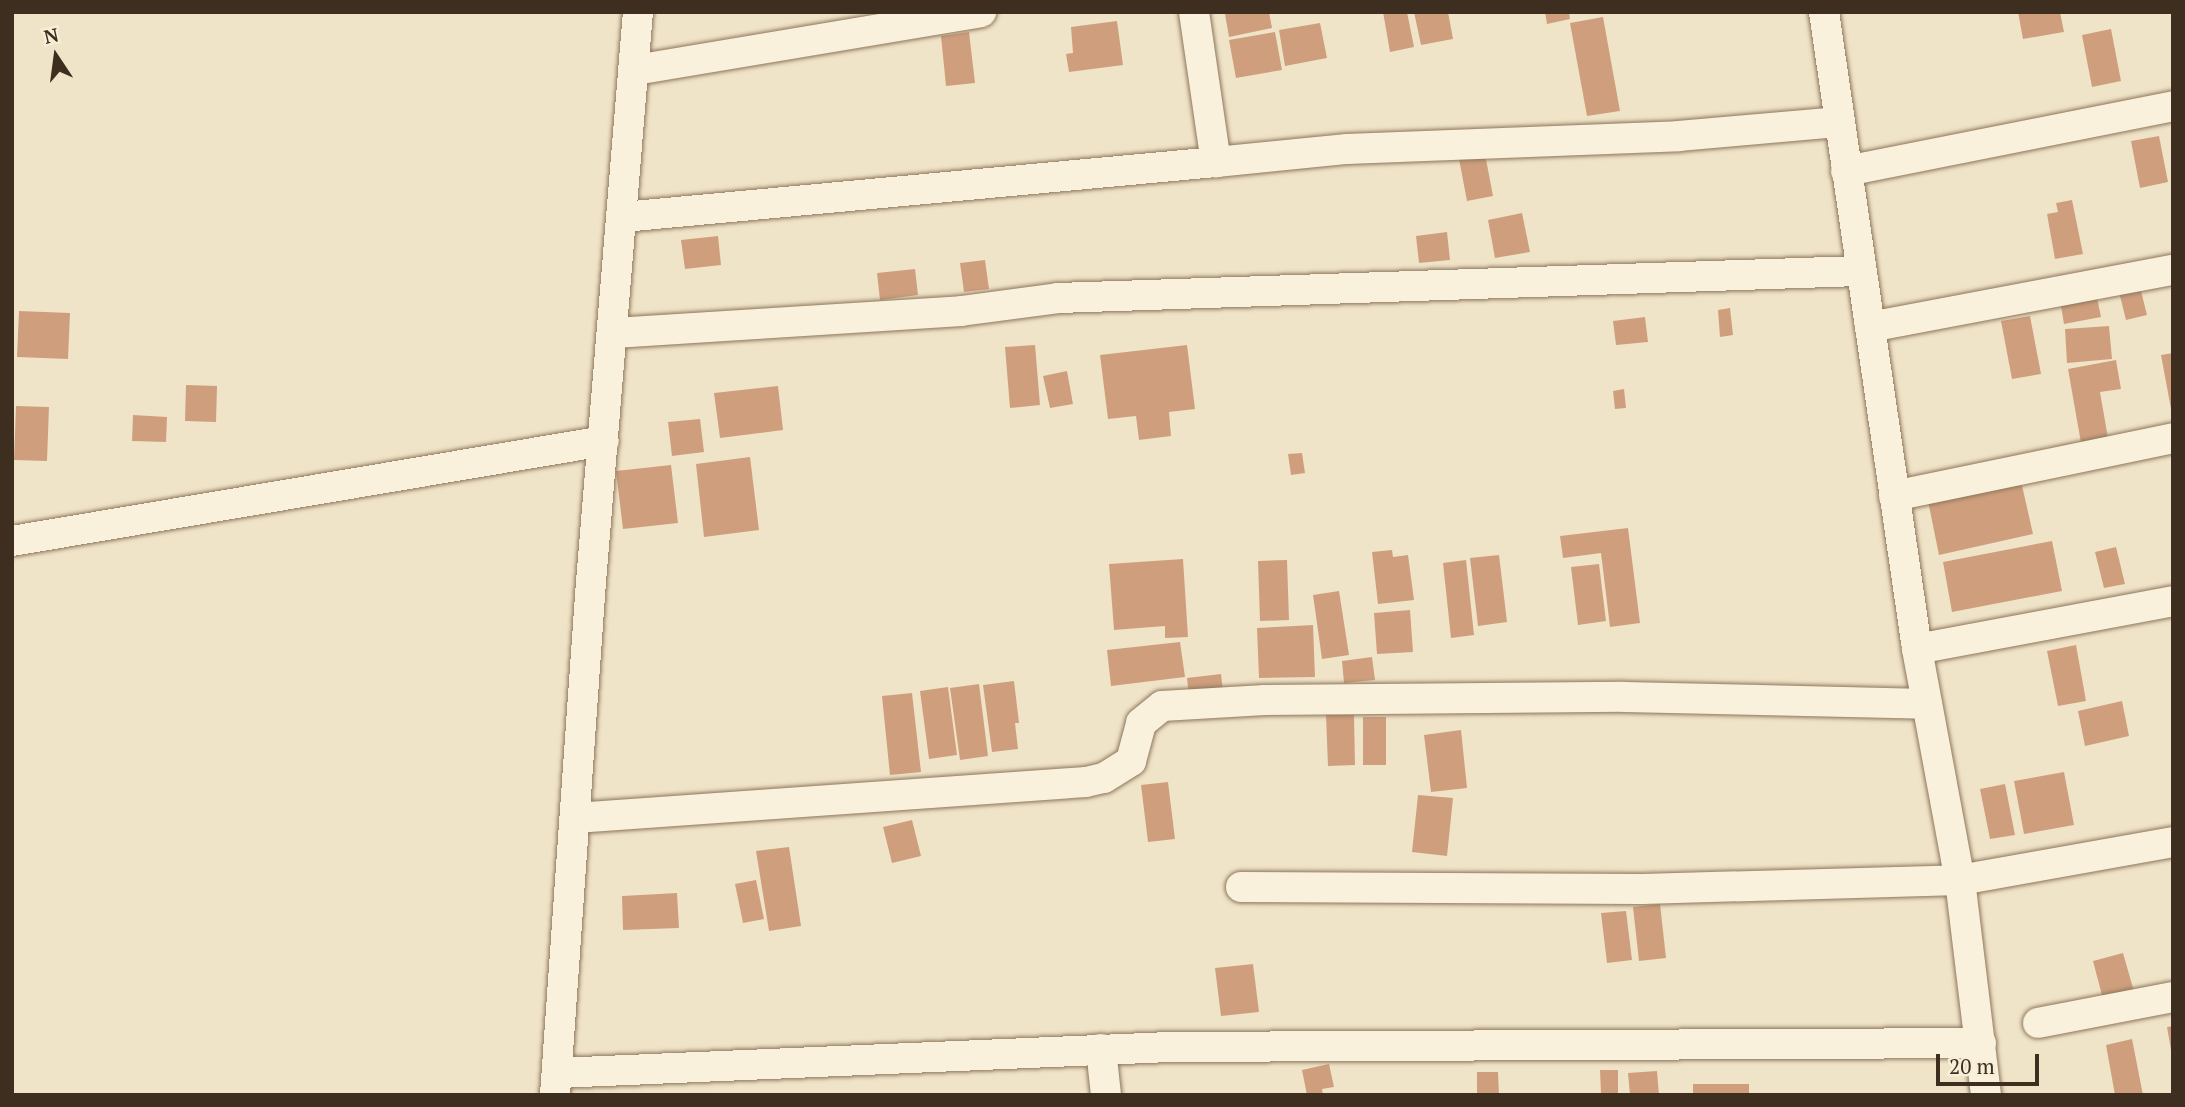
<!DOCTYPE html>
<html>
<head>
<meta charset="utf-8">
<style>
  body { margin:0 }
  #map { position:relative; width:2185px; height:1107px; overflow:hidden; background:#f0e4c8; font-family:"PT Serif",serif }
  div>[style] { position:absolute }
  .building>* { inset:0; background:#cf9f7d }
  .roads { filter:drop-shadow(0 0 2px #8d765c) drop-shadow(0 0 2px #8d765c) }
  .minor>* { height:30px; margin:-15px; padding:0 15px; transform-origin:15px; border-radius:15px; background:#faf1dc }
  span { translate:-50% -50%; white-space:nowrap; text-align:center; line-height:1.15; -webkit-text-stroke:7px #f7eed8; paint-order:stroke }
  .frame { position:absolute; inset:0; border:14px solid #3d2e20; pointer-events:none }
  .north { position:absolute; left:21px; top:21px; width:70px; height:70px; -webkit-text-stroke:5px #f7eed8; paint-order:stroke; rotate:347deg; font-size:19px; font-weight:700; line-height:28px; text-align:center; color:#3d2e20 }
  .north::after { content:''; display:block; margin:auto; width:24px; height:32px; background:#3d2e20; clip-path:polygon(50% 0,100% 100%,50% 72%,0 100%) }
  .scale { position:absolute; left:1936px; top:1054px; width:103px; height:32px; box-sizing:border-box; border:4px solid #3d2e20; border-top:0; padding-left:9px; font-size:21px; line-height:24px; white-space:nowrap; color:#3d2e20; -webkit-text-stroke:5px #f7eed8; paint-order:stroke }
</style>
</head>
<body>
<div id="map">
  <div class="building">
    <i style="clip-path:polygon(1231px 12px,1269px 12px,1272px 28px,1229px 37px,1225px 14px)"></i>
    <i style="clip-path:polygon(1383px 12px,1407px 12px,1414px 47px,1390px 52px)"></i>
    <i style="clip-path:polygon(1414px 12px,1448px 12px,1453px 39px,1421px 45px)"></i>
    <i style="clip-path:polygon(1545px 12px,1569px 12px,1570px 19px,1547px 24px)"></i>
    <i style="clip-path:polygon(2018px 12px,2060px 12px,2064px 32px,2023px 39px)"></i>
    <i style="clip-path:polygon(1603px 17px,1620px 111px,1587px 116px,1570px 23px)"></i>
    <i style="clip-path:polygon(1117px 21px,1123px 65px,1069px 72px,1066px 54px,1073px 53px,1071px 27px)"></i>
    <i style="clip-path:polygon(1320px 23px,1327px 58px,1285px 66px,1279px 30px)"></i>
    <i style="clip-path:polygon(2111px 29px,2121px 81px,2092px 87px,2082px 35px)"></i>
    <i style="clip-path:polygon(969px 32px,975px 83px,946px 86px,941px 36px)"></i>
    <i style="clip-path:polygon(1275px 32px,1282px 70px,1236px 78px,1229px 40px)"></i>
    <i style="clip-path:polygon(2159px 136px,2168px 182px,2140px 188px,2131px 141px)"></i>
    <i style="clip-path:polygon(1485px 154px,1493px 196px,1467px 201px,1459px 159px)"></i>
    <i style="clip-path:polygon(2072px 200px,2083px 254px,2055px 259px,2047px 214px,2058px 212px,2056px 203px)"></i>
    <i style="clip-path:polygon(1522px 213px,1530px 252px,1495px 258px,1488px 220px)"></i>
    <i style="clip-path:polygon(1447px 232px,1450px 260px,1419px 263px,1416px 236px)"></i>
    <i style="clip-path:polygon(718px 236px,721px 265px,685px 269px,681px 240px)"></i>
    <i style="clip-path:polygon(985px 260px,989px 289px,964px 292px,960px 263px)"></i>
    <i style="clip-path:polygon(915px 269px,918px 295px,880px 300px,877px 273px)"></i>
    <i style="clip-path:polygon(2140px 287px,2147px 315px,2126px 320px,2119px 292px)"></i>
    <i style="clip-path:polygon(2096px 293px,2101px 317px,2064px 324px,2060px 300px)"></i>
    <i style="clip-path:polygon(1730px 308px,1733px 335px,1720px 337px,1718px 310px)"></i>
    <i style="clip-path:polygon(19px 311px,70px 313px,68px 359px,17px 357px)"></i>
    <i style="clip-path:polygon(2030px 316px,2041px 374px,2012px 379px,2001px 321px)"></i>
    <i style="clip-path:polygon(1645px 317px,1648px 342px,1616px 345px,1613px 321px)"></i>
    <i style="clip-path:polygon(2109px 326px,2112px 359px,2067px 363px,2065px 329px)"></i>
    <i style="clip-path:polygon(1035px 345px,1040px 405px,1010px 408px,1005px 347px)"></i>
    <i style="clip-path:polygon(1187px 345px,1195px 409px,1169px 412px,1171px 436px,1139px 440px,1136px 416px,1108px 419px,1100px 355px)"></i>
    <i style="clip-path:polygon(2173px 353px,2173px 409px,2171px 409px,2161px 355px)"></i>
    <i style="clip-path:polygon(2116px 360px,2121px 389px,2100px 392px,2108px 438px,2081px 443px,2068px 369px)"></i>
    <i style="clip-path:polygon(1067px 371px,1073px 404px,1050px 408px,1043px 376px)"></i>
    <i style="clip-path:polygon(186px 385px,217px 386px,216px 422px,185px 421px)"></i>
    <i style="clip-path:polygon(778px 386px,783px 430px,720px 438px,714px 393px)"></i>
    <i style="clip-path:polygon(1624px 389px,1626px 408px,1615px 409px,1613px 391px)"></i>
    <i style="clip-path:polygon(16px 406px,49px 407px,47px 461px,14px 460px)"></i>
    <i style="clip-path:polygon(133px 415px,167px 417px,166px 442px,132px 441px)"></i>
    <i style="clip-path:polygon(700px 419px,704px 452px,672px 456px,668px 422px)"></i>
    <i style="clip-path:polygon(1302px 453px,1305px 473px,1291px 475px,1288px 454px)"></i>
    <i style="clip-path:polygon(750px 457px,759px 530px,704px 537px,696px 464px)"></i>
    <i style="clip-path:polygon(671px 465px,678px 523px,623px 529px,616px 471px)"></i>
    <i style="clip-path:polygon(2021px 481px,2033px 534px,1939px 555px,1928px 501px)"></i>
    <i style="clip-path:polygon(1628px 528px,1640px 623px,1610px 627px,1601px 553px,1563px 558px,1560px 536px)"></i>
    <i style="clip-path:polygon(2052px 541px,2062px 591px,1952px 612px,1943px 562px)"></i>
    <i style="clip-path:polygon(2116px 547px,2125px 584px,2104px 588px,2095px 552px)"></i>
    <i style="clip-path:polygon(1392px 550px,1393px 557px,1408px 555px,1414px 600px,1378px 604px,1372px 552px)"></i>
    <i style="clip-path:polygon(1499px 555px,1507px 622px,1478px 626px,1470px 558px)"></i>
    <i style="clip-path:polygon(1183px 559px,1188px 637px,1165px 638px,1165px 626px,1114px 630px,1109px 564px)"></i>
    <i style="clip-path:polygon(1287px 560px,1289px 620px,1260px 621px,1258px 561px)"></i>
    <i style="clip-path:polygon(1466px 560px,1474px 635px,1451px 638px,1443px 563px)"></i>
    <i style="clip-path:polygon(1599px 564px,1606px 621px,1578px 625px,1571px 567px)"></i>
    <i style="clip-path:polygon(1339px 591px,1349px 655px,1322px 659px,1313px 595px)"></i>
    <i style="clip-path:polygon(1410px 610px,1413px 652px,1377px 654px,1374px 613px)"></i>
    <i style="clip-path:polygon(1313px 625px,1315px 677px,1259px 678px,1257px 628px)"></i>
    <i style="clip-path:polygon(1180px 642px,1185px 677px,1111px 686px,1107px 650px)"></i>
    <i style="clip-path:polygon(2076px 645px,2086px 701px,2058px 706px,2047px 651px)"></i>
    <i style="clip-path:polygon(1372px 657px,1375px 680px,1344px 683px,1342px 661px)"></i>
    <i style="clip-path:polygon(1221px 674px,1223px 691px,1189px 695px,1187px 678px)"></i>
    <i style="clip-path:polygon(1014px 681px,1019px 723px,1015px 723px,1018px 749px,992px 752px,983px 685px)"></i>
    <i style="clip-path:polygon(979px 684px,988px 756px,960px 760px,950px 688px)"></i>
    <i style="clip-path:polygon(948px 687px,957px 755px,929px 759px,920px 691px)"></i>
    <i style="clip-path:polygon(912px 693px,921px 772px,890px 775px,882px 696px)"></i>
    <i style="clip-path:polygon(2122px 701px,2129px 736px,2085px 746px,2078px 711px)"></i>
    <i style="clip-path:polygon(1326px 715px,1354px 715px,1355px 765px,1328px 766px)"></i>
    <i style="clip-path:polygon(1363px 717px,1386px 717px,1386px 765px,1363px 765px)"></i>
    <i style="clip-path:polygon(1461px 730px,1467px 788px,1431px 792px,1424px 735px)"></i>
    <i style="clip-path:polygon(2064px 772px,2074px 825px,2024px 834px,2014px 781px)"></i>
    <i style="clip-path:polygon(1168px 782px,1175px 839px,1148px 842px,1141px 785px)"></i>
    <i style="clip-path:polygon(2005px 784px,2015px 835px,1990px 839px,1980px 789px)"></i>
    <i style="clip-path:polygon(1418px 795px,1453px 798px,1447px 856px,1412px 852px)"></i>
    <i style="clip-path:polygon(912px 820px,921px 856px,892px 863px,883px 827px)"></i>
    <i style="clip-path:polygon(789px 847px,801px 926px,769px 931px,756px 851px)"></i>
    <i style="clip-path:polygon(756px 880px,764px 919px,743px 923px,735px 884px)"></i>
    <i style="clip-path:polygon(677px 893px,679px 928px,623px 930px,622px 896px)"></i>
    <i style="clip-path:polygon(1660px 904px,1666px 958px,1639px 961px,1633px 907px)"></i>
    <i style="clip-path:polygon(1626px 911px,1632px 960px,1607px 963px,1601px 913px)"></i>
    <i style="clip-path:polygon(2123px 953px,2135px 995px,2104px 1003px,2093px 961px)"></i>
    <i style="clip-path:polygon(1253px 964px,1259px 1012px,1221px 1016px,1215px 968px)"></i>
    <i style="clip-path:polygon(2173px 1026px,2173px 1050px,2171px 1050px,2167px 1027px)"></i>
    <i style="clip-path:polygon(2132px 1039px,2143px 1095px,2115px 1095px,2106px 1045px)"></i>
    <i style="clip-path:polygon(1329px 1064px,1334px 1087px,1322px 1089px,1323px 1095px,1307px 1095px,1302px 1070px)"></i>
    <i style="clip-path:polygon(1600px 1070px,1618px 1070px,1618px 1094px,1601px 1094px)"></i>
    <i style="clip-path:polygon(1657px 1071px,1659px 1095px,1630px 1095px,1628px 1073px)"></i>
    <i style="clip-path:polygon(1477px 1072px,1498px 1072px,1499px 1095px,1477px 1095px)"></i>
    <i style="clip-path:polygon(1693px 1084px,1749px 1084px,1749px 1095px,1693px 1095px)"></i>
  </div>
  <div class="roads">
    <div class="minor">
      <i style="left:1194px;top:12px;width:152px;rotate:81.7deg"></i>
      <i style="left:1216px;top:162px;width:132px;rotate:-5.7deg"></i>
      <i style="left:1347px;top:149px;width:332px;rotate:-2.2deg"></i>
      <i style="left:1679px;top:136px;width:161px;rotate:-5deg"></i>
      <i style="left:1824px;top:12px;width:644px;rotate:81.69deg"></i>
      <i style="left:1917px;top:649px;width:235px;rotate:79.5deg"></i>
      <i style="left:1960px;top:880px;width:217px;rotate:83.1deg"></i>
      <i style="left:635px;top:70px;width:351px;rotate:-9.5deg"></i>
      <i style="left:1846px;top:171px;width:333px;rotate:-11.2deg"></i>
      <i style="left:623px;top:217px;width:596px;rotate:-5.3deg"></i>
      <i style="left:1870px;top:327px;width:308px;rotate:-10.7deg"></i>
      <i style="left:614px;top:333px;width:348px;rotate:-3.6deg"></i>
      <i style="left:961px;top:311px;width:98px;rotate:-7.6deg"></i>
      <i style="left:1058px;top:298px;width:803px;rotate:-1.93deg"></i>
      <i style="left:1894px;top:496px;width:285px;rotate:-11.7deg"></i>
      <i style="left:12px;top:541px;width:600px;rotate:-9.59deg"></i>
      <i style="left:1917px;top:649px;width:260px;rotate:-10.6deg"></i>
      <i style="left:575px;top:818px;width:512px;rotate:-4.03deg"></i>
      <i style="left:1086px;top:782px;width:18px;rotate:-13deg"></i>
      <i style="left:1104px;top:778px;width:32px;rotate:-32deg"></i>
      <i style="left:1131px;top:761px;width:39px;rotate:-75deg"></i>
      <i style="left:1141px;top:723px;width:27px;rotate:-39deg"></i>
      <i style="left:1162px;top:706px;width:103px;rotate:-3.3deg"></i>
      <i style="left:1265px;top:700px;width:359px;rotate:-0.5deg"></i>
      <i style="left:1624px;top:697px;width:303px;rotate:1.3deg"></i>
      <i style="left:1241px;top:887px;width:401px;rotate:0.3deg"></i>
      <i style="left:1642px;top:889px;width:318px;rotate:-1.6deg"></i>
      <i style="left:1960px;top:880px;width:216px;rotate:-10.1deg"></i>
      <i style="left:2038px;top:1023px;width:137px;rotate:-10.9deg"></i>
      <i style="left:1101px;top:1049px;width:46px;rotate:83.8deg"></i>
      <i style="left:557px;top:1073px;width:614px;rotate:-2.43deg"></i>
      <i style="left:1170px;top:1047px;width:811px;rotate:-0.28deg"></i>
      <i style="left:555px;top:1095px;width:514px;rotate:-85.99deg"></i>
      <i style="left:591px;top:582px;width:572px;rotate:-85.29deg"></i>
    </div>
  </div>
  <div class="frame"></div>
  <div class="north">N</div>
  <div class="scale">20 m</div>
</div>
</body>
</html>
